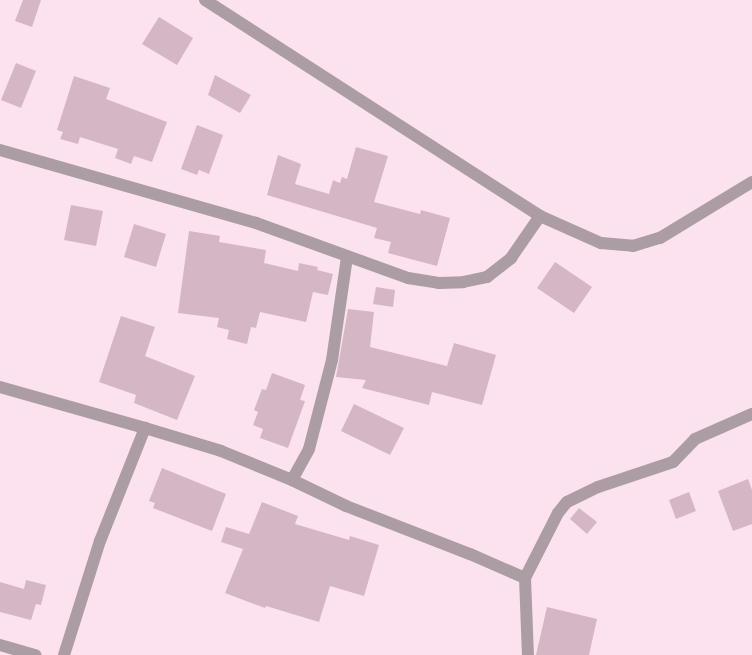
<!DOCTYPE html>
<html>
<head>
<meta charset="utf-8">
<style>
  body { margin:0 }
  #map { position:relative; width:752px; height:655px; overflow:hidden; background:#fce2ee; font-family:Karla,sans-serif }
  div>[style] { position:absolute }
  .building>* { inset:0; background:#d5b6c5 }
  .minor>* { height:12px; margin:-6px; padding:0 6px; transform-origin:6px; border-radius:6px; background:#ab9da3 }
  span { translate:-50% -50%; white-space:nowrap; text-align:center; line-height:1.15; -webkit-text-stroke:4px #fce2ee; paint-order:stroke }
</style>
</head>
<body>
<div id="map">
  <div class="building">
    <i style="clip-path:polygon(23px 0,41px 0,32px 27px,15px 21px)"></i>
    <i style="clip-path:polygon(159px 17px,193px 38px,177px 65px,142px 44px)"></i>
    <i style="clip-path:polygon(16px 63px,36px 71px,21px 108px,1px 100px)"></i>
    <i style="clip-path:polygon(215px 75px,251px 95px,240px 113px,208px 95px)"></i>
    <i style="clip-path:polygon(74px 76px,110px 88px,106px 99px,167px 122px,152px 162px,134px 156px,131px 164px,115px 158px,118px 149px,80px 137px,78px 144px,60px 139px,63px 132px,57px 130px)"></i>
    <i style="clip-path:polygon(197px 125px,223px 135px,209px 174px,199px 170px,197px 175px,181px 169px)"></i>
    <i style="clip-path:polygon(356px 147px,388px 156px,374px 202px,420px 214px,421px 210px,450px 218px,437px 266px,388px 253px,391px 242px,374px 238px,377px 228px,267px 195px,278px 155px,301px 164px,295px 184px,329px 194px,333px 180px,340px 183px,342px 177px,347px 179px)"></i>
    <i style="clip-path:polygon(71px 205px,103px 211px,96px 246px,64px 240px)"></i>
    <i style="clip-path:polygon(134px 224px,166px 234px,156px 267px,124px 257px)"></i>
    <i style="clip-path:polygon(189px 231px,220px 236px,219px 242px,266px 250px,264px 263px,298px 271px,299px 263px,318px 267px,317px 270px,333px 274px,328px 295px,313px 292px,306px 322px,260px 312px,256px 328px,251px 327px,247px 344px,227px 339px,229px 330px,217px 327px,219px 318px,178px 313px)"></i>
    <i style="clip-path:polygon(555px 262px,592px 287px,574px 313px,537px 288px)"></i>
    <i style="clip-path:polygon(376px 287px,395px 290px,393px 307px,373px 304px)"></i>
    <i style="clip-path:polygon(348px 309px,374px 312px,370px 347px,447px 366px,454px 343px,496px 355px,482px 405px,432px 392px,429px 405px,362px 388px,366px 380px,336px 377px)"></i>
    <i style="clip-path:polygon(121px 316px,155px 327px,145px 356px,195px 376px,177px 420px,134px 403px,136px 395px,99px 382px)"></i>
    <i style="clip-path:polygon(272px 373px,305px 385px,300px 400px,305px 401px,288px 448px,260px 438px,263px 429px,253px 425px,258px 412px,254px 410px,262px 389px,266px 390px)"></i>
    <i style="clip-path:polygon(354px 404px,404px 428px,390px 455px,341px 431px)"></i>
    <i style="clip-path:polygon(162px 468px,226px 494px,212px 531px,153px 508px,155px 503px,149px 501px)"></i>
    <i style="clip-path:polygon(748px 479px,752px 490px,752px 524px,733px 531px,718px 491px)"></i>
    <i style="clip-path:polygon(689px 492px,696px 511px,676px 519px,669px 500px)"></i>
    <i style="clip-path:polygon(262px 502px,298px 516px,295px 524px,349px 540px,350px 536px,379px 545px,364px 596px,330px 586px,319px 622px,266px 606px,265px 608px,225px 593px,243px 549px,221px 542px,226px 527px,249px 534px)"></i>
    <i style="clip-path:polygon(579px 508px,597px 522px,587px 534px,570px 519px)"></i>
    <i style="clip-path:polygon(26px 580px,46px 585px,41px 605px,36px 604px,31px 620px,0 612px,0 582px,24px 589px)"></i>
    <i style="clip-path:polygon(547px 607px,597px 619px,589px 655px,536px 655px)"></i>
  </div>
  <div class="minor">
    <i style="left:205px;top:0;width:399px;rotate:32.8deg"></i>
    <i style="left:540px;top:216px;width:67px;rotate:23.9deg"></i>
    <i style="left:601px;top:243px;width:32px;rotate:5deg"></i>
    <i style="left:633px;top:246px;width:28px;rotate:-17deg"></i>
    <i style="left:660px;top:238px;width:108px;rotate:-31.3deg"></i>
    <i style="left:0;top:150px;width:266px;rotate:15.9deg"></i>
    <i style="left:256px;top:223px;width:162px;rotate:19.9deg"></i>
    <i style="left:408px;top:278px;width:31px;rotate:9deg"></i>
    <i style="left:439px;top:283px;width:24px;rotate:-2deg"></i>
    <i style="left:463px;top:282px;width:25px;rotate:-12deg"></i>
    <i style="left:487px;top:277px;width:31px;rotate:-38deg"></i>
    <i style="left:511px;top:258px;width:51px;rotate:-55.4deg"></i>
    <i style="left:0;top:387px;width:151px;rotate:15.8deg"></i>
    <i style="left:292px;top:480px;width:60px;rotate:25.7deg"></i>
    <i style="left:346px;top:506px;width:133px;rotate:21.2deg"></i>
    <i style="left:470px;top:554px;width:60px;rotate:23.6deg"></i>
    <i style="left:525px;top:578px;width:77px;rotate:87.8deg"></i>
    <i style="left:525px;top:578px;width:73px;rotate:-63.1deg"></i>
    <i style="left:558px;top:513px;width:14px;rotate:-51deg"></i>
    <i style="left:567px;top:502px;width:34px;rotate:-26deg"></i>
    <i style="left:598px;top:487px;width:79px;rotate:-18.4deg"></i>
    <i style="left:673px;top:462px;width:32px;rotate:-46deg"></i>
    <i style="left:695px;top:439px;width:62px;rotate:-23.7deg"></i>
    <i style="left:0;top:645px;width:37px;rotate:16deg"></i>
    <i style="left:64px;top:655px;width:120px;rotate:-72.5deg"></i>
    <i style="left:100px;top:541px;width:122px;rotate:-68.3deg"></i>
    <i style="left:145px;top:428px;width:79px;rotate:16.8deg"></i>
    <i style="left:221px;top:451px;width:77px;rotate:22.2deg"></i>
    <i style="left:292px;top:480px;width:35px;rotate:-61deg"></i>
    <i style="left:309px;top:449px;width:92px;rotate:-75.5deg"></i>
    <i style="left:332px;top:360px;width:104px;rotate:-81.7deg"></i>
  </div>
</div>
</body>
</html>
